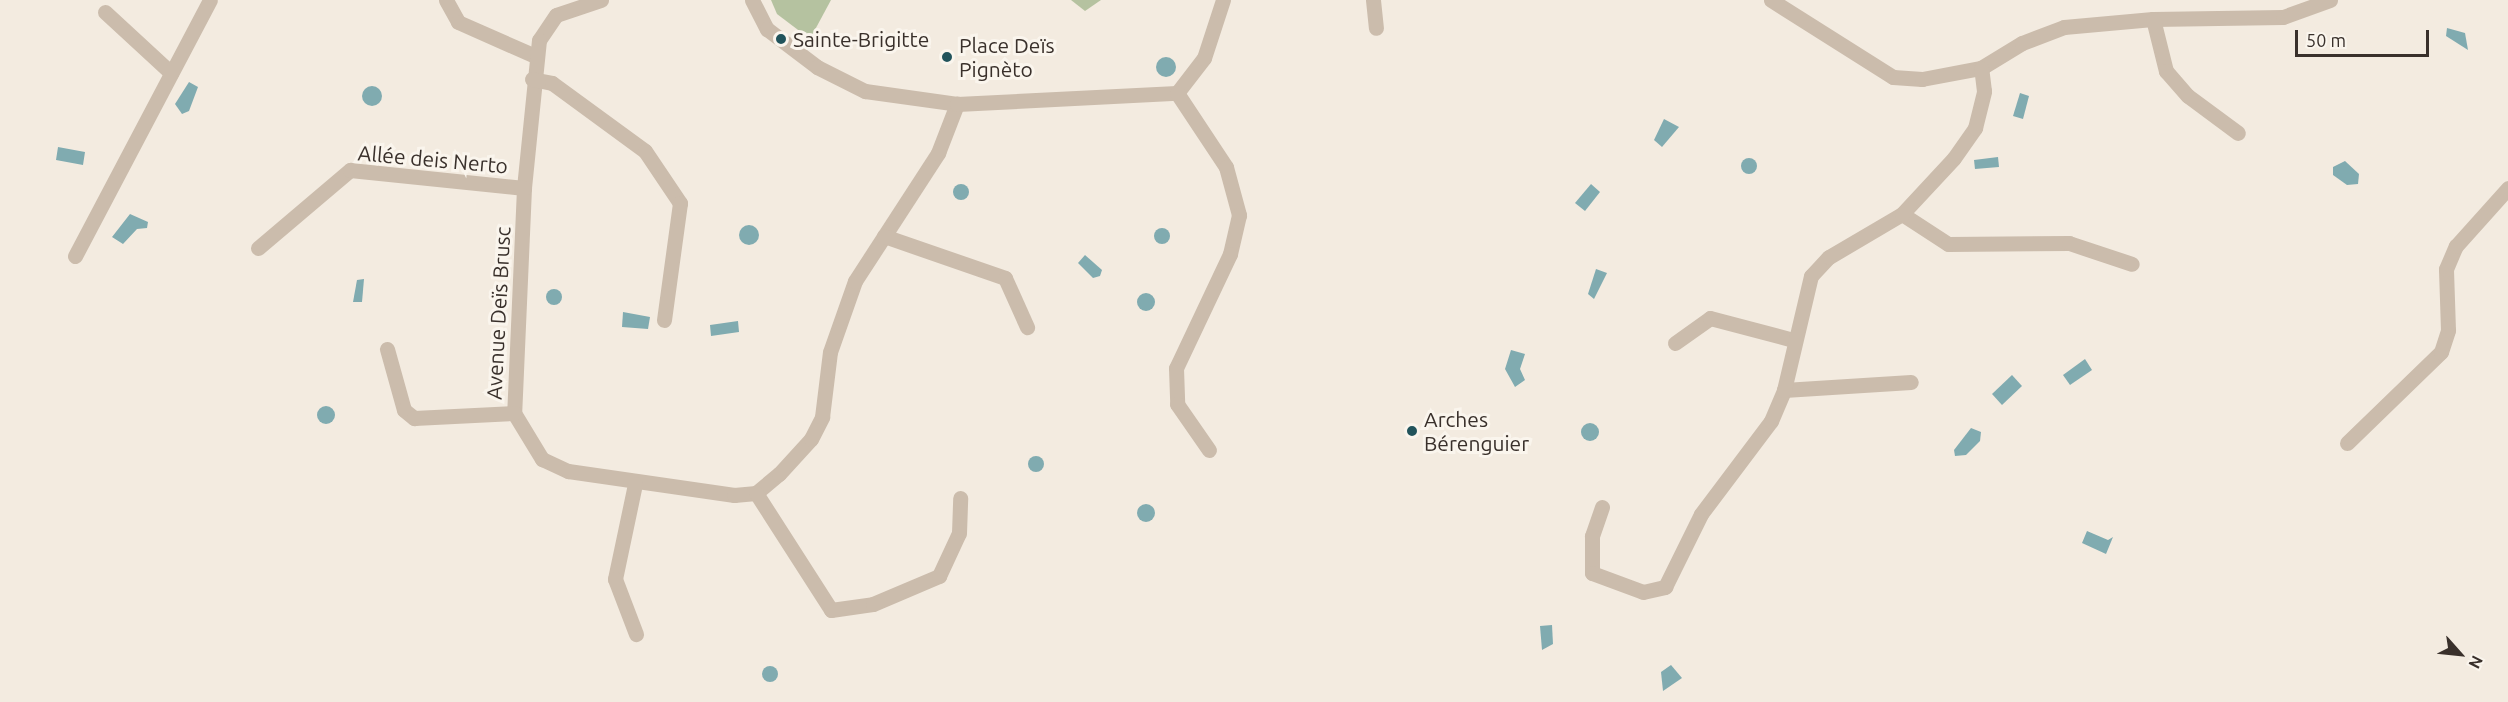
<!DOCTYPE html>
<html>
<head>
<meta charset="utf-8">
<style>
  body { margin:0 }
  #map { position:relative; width:2508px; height:702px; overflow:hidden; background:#f3ebe0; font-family:Ubuntu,sans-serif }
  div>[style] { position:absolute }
  .green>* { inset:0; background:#b5c2a0 }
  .water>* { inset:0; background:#80abb0 }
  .round { border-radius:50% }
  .minor>* { height:15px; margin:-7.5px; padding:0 7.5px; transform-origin:7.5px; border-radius:7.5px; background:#cbbcac }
  .dots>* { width:16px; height:16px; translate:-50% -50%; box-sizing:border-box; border:3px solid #faf5ed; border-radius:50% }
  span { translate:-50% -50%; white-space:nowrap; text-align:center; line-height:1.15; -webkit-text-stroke:6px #faf5ed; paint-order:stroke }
  .poi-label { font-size:21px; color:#39302b }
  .left { translate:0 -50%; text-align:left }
  .street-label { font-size:21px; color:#39302b }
  .north { position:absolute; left:2430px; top:624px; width:60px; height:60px; -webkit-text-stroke:4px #faf5ed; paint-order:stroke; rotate:117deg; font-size:16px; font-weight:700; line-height:24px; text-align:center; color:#39302b }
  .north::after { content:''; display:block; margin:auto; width:21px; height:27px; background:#39302b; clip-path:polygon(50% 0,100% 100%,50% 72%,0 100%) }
  .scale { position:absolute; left:2295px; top:30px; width:134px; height:27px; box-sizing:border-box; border:3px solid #39302b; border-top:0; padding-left:8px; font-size:18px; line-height:21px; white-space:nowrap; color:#39302b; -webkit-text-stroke:4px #faf5ed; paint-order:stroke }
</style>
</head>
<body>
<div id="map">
  <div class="green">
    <i style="clip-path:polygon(771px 0,831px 0,810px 39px,777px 14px)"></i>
    <i style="clip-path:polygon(1071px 0,1101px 0,1085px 11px)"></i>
  </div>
  <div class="water">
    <i style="clip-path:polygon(2447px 28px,2465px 33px,2468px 50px,2446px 36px)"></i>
    <i class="round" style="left:1156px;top:57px;width:20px;height:20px"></i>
    <i style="clip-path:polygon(189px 82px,198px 87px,189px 111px,182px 114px,175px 104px)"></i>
    <i class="round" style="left:362px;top:86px;width:20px;height:20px"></i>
    <i style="clip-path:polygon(2020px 93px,2029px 96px,2023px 119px,2013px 116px)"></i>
    <i style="clip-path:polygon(1664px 119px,1679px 127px,1662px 147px,1654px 140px)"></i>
    <i style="clip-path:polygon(58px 147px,85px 152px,83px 165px,56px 160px)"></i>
    <i style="clip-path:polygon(1998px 157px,1999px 167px,1975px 169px,1974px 160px)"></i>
    <i class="round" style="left:1741px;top:158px;width:16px;height:16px"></i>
    <i style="clip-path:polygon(2345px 161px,2359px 174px,2358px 184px,2347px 185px,2333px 175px,2333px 167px)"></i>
    <i class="round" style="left:953px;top:184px;width:16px;height:16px"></i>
    <i style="clip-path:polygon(1591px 184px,1600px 192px,1585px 211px,1575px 203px)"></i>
    <i style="clip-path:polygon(130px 214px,148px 222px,147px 228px,137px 229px,123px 244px,112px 237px)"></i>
    <i class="round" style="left:739px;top:225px;width:20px;height:20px"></i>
    <i class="round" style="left:1154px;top:228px;width:16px;height:16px"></i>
    <i style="clip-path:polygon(1085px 255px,1102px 270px,1100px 276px,1093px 278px,1078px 263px)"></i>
    <i style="clip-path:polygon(1596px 269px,1607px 273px,1594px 299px,1588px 294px)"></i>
    <i style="clip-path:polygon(364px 279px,362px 302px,353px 302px,357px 280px)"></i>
    <i class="round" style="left:546px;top:289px;width:16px;height:16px"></i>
    <i class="round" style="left:1137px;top:293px;width:18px;height:18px"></i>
    <i style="clip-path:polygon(623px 312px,650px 317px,648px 329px,622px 327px)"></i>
    <i style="clip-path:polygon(738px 321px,739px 332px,711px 336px,710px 325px)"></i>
    <i style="clip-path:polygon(1511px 350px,1525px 354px,1520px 369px,1525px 380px,1515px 387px,1505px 369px)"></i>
    <i style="clip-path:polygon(2085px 359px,2092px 370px,2070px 385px,2063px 375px)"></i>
    <i style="clip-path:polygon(2012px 375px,2022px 386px,2002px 405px,1992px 394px)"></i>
    <i class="round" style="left:317px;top:406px;width:18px;height:18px"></i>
    <i class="round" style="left:1581px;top:423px;width:18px;height:18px"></i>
    <i style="clip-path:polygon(1971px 428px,1981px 432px,1980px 441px,1966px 455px,1955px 456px,1954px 450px)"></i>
    <i class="round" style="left:1028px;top:456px;width:16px;height:16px"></i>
    <i class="round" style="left:1137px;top:504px;width:18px;height:18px"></i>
    <i style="clip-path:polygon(2087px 531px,2108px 540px,2113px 537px,2106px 554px,2082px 543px)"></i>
    <i style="clip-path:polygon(1552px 625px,1553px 644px,1542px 650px,1540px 626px)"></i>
    <i style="clip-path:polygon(1671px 665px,1682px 678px,1663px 691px,1661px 672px)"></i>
    <i class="round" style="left:762px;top:666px;width:16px;height:16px"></i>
  </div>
  <div class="minor">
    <i style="left:446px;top:0;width:25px;rotate:61deg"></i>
    <i style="left:458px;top:22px;width:84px;rotate:23.8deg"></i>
    <i style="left:601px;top:0;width:47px;rotate:161.6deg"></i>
    <i style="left:556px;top:15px;width:30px;rotate:124deg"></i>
    <i style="left:539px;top:40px;width:149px;rotate:95.8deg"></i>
    <i style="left:524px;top:188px;width:225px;rotate:92.5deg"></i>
    <i style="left:514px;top:413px;width:54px;rotate:58.7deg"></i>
    <i style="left:542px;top:459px;width:29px;rotate:25deg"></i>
    <i style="left:568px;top:471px;width:168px;rotate:8.2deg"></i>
    <i style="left:734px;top:495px;width:22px;rotate:-5deg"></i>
    <i style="left:756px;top:493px;width:30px;rotate:-40deg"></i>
    <i style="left:779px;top:474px;width:47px;rotate:-47.6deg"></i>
    <i style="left:811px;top:439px;width:25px;rotate:-63deg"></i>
    <i style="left:822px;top:417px;width:65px;rotate:-83deg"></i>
    <i style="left:830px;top:352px;width:75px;rotate:-70.6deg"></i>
    <i style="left:855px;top:281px;width:153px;rotate:-57deg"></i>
    <i style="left:938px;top:153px;width:53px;rotate:-68.8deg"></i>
    <i style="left:752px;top:0;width:33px;rotate:63deg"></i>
    <i style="left:767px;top:29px;width:63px;rotate:37.2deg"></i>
    <i style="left:817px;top:67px;width:54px;rotate:26.6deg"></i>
    <i style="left:865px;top:91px;width:93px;rotate:8deg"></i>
    <i style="left:957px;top:104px;width:220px;rotate:-2.9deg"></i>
    <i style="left:1177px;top:93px;width:44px;rotate:-52.4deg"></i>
    <i style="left:1204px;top:58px;width:61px;rotate:-71.9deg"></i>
    <i style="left:1373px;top:0;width:28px;rotate:84deg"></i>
    <i style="left:1771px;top:0;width:144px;rotate:32.3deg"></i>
    <i style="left:1893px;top:77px;width:29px;rotate:4deg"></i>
    <i style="left:1922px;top:79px;width:60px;rotate:-10.6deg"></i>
    <i style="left:1981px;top:68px;width:48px;rotate:-31.4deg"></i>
    <i style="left:2022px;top:43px;width:45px;rotate:-20.9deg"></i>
    <i style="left:2064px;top:27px;width:89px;rotate:-5.1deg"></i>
    <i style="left:2153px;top:19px;width:130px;rotate:-0.9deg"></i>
    <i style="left:2283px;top:17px;width:50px;rotate:-19.9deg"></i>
    <i style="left:105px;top:12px;width:90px;rotate:42.7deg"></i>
    <i style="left:2153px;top:19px;width:54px;rotate:76deg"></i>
    <i style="left:2166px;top:71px;width:33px;rotate:49deg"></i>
    <i style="left:2188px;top:96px;width:62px;rotate:36.5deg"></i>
    <i style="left:532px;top:79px;width:20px;rotate:11deg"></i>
    <i style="left:552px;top:83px;width:115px;rotate:36.2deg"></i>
    <i style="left:645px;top:151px;width:63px;rotate:56.1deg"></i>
    <i style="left:680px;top:203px;width:118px;rotate:97.8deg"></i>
    <i style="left:1177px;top:93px;width:89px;rotate:56.5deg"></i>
    <i style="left:1226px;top:167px;width:50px;rotate:74.8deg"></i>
    <i style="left:1239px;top:215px;width:40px;rotate:103deg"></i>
    <i style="left:1230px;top:254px;width:126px;rotate:115.3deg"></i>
    <i style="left:1176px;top:368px;width:36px;rotate:88deg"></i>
    <i style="left:1177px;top:404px;width:56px;rotate:55.2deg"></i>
    <i style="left:1902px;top:214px;width:55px;rotate:33.1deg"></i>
    <i style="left:1948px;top:244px;width:121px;rotate:-0.5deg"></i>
    <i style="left:2069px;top:243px;width:66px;rotate:18.4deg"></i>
    <i style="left:884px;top:236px;width:128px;rotate:19.1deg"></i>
    <i style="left:1005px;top:278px;width:54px;rotate:65.8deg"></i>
    <i style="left:258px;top:248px;width:121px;rotate:-40.3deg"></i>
    <i style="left:350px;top:170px;width:175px;rotate:5.9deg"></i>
    <i style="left:75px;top:256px;width:289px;rotate:-62.2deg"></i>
    <i style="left:1675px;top:343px;width:43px;rotate:-35.5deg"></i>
    <i style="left:1710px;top:318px;width:86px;rotate:14.8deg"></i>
    <i style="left:387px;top:349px;width:63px;rotate:74.4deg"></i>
    <i style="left:404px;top:410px;width:13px;rotate:39deg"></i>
    <i style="left:414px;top:418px;width:100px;rotate:-2.9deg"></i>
    <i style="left:1784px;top:390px;width:127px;rotate:-3.6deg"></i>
    <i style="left:2347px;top:443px;width:131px;rotate:-44.1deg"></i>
    <i style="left:2441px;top:352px;width:23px;rotate:-72deg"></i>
    <i style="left:2448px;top:330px;width:61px;rotate:-91.9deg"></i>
    <i style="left:2446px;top:269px;width:25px;rotate:-67deg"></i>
    <i style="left:2456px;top:246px;width:78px;rotate:-48.1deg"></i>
    <i style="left:635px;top:484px;width:97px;rotate:101.9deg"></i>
    <i style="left:615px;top:579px;width:59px;rotate:69.1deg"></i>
    <i style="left:756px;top:493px;width:139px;rotate:57.3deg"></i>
    <i style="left:831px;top:610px;width:42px;rotate:-8.1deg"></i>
    <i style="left:873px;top:604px;width:72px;rotate:-23deg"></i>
    <i style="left:939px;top:576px;width:47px;rotate:-65.1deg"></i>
    <i style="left:959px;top:533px;width:35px;rotate:-88deg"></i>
    <i style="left:1602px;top:507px;width:31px;rotate:109deg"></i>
    <i style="left:1592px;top:536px;width:37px;rotate:90deg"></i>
    <i style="left:1592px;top:573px;width:54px;rotate:20.4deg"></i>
    <i style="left:1643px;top:592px;width:23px;rotate:-13deg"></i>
    <i style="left:1665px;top:587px;width:81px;rotate:-63.7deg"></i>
    <i style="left:1701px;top:514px;width:116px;rotate:-53deg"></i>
    <i style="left:1771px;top:421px;width:34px;rotate:-67deg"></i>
    <i style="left:1784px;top:390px;width:117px;rotate:-76.7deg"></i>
    <i style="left:1811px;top:276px;width:26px;rotate:-47deg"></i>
    <i style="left:1829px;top:257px;width:85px;rotate:-30.5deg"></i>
    <i style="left:1902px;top:214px;width:76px;rotate:-47.1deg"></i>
    <i style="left:1954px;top:158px;width:37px;rotate:-55deg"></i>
    <i style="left:1975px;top:128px;width:38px;rotate:-76deg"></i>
    <i style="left:1984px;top:91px;width:23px;rotate:-97deg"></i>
  </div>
  <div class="dots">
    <i style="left:781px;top:39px;background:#21535b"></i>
    <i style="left:947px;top:57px;background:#21535b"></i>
    <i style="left:1412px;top:431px;background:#21535b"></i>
  </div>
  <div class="poi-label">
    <span class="left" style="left:793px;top:39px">Sainte-Brigitte</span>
    <span class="left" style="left:959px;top:57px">Place Deïs<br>Pignèto</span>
    <span class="left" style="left:1424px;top:431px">Arches<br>Bérenguier</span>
  </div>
  <div class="street-label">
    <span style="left:433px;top:159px;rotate:5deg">Allée deis Nerto</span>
    <span style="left:498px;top:313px;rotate:-87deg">Avenue Deïs Brusc</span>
  </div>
  <div class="north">N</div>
  <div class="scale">50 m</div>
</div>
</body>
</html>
